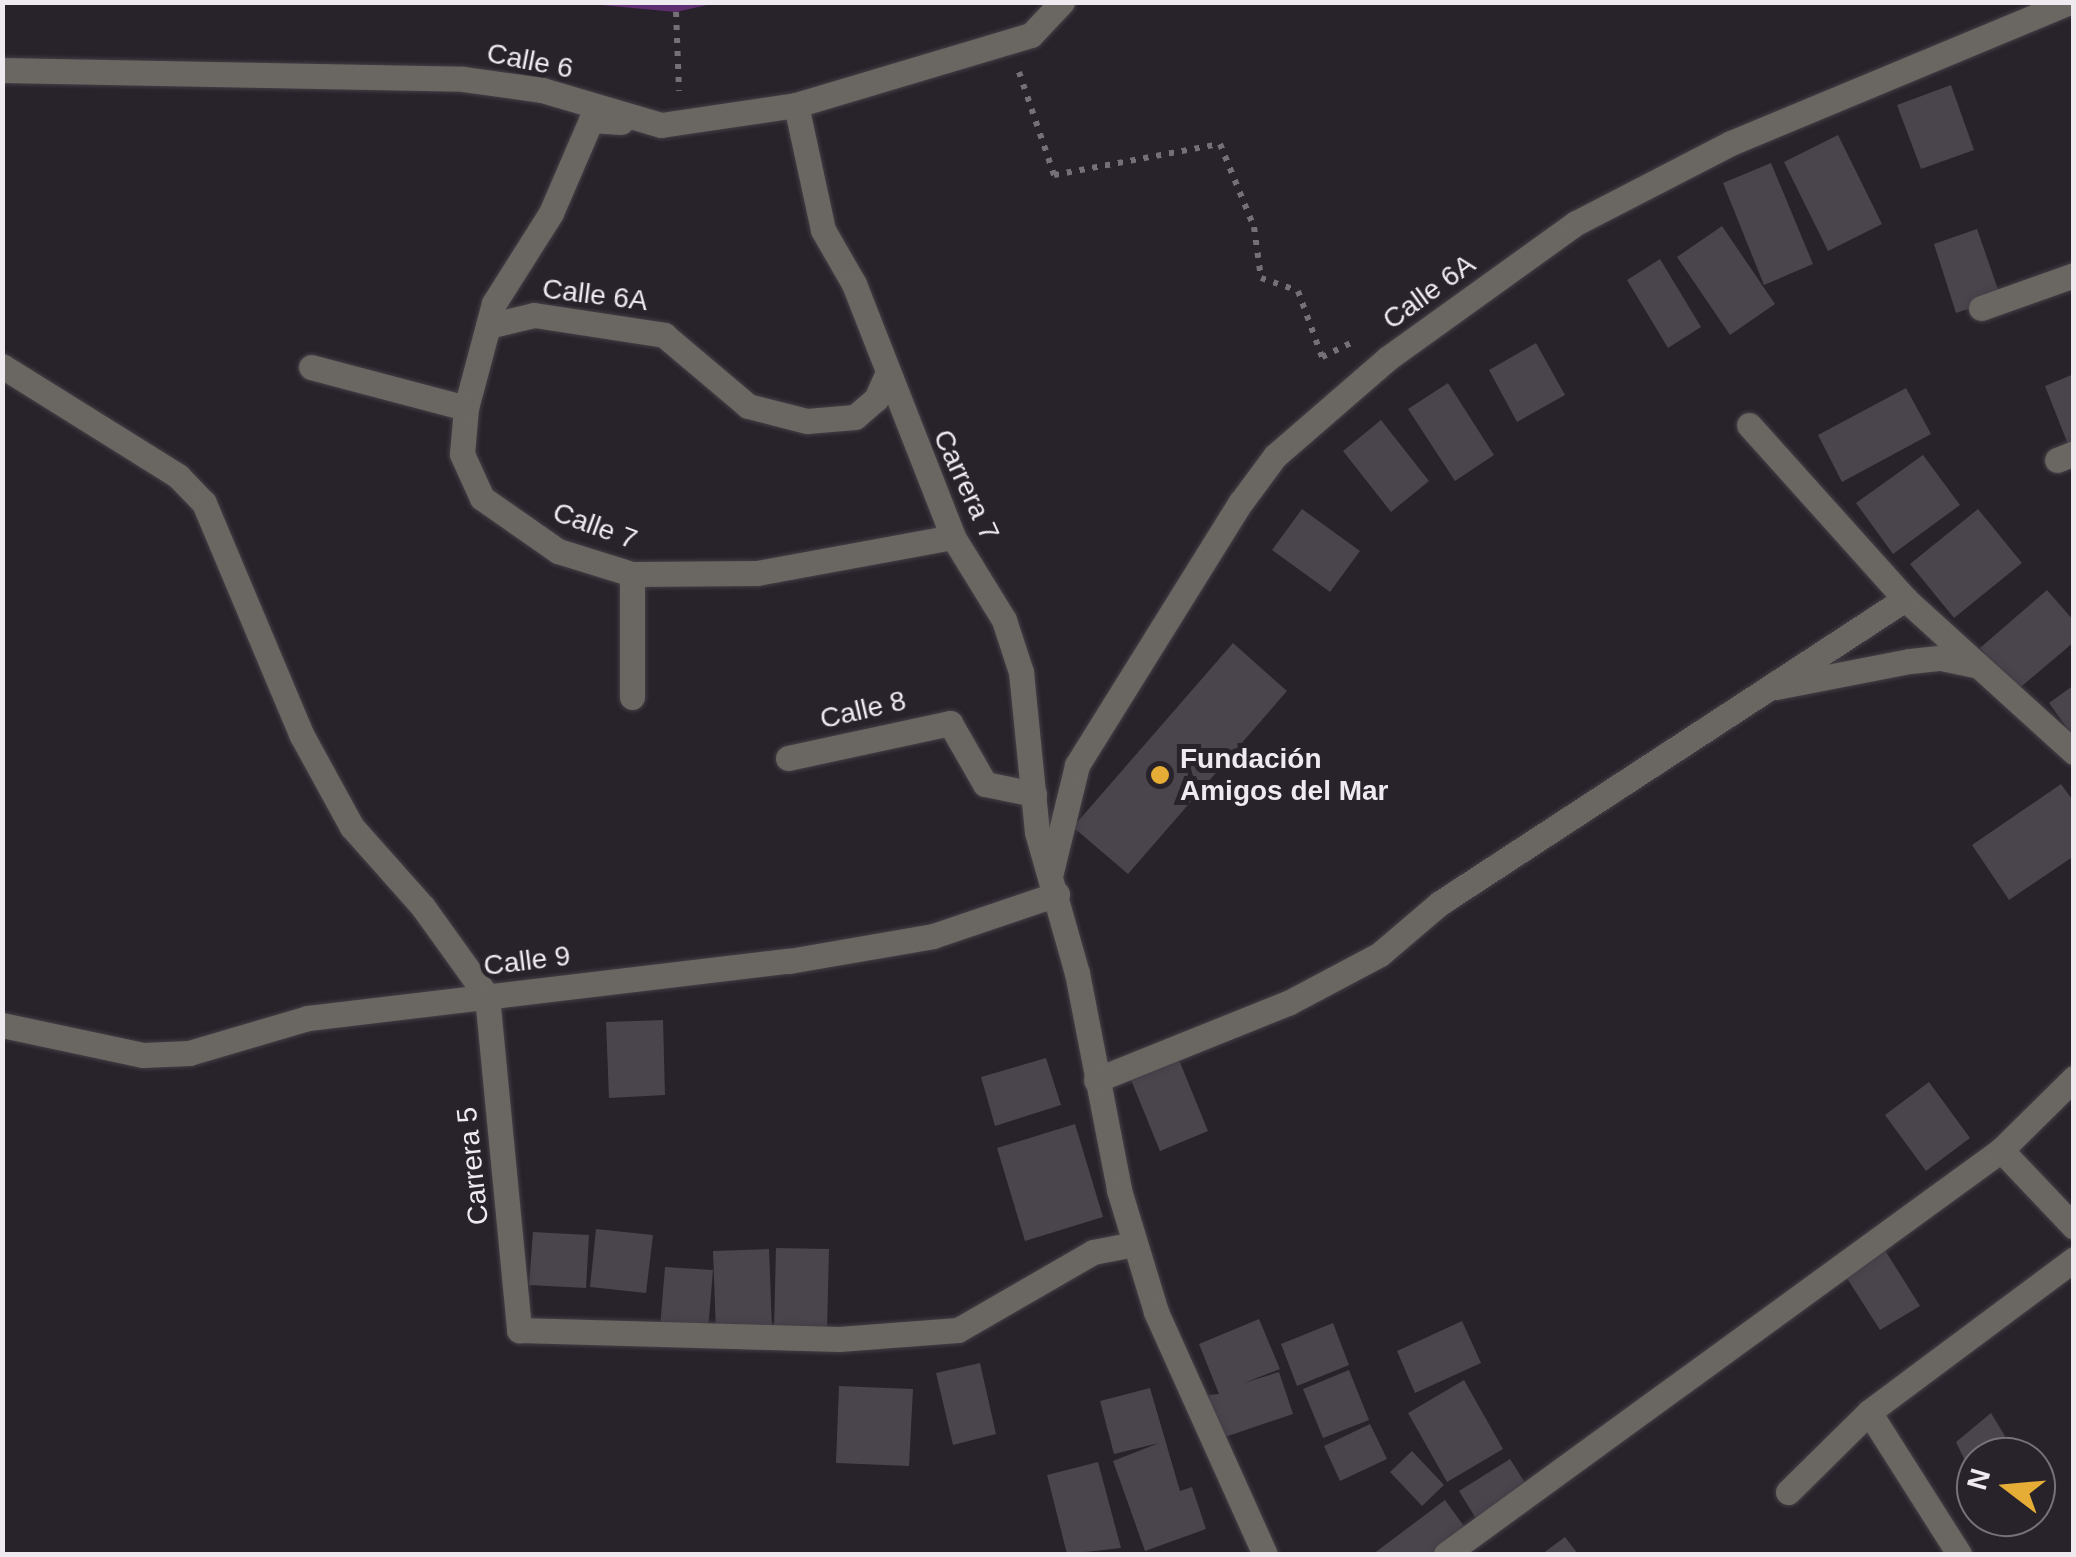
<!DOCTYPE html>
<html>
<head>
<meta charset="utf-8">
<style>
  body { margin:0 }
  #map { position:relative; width:2076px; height:1557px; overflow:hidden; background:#28222a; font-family:Arial,sans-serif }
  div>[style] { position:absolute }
  .water>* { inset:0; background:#5d2d6f }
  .building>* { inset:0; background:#4a444d }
  .path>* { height:6px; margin-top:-3px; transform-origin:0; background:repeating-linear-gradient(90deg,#757077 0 5px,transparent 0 13px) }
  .roads { filter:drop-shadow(0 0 2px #443e46) drop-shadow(0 0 2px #443e46) }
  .minor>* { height:25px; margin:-12.5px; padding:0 12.5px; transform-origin:12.5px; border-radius:12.5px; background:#6a6762 }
  .dots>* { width:28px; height:28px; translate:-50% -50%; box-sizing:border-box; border:5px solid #28222a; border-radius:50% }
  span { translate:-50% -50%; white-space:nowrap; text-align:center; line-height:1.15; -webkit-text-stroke:10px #28222a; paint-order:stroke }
  .street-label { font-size:28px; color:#eeeaf0 }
  .poi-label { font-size:28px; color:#eeeaf0; font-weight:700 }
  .left { translate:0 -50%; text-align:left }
  .frame { position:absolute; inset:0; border:5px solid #eeeaf0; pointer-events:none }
  .north { position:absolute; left:1956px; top:1437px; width:100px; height:100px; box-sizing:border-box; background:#28222a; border:2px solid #777279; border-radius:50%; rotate:286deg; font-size:28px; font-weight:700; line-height:40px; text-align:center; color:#eeeaf0 }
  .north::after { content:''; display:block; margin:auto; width:35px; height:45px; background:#e6ad36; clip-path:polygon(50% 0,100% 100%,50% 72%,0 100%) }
</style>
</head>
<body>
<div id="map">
  <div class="water">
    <i style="clip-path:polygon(579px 3px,716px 3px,676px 12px)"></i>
  </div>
  <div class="building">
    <i style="clip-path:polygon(1951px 85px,1974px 150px,1921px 169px,1897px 105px)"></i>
    <i style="clip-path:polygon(1838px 135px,1882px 224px,1828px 251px,1784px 162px)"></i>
    <i style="clip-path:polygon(1771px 163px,1813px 264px,1764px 285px,1723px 183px)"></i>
    <i style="clip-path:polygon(1722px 226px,1775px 304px,1730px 335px,1677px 257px)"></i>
    <i style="clip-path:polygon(1977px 229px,2001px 298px,1956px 313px,1934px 244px)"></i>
    <i style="clip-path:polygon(1660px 259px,1701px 327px,1668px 348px,1627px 280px)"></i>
    <i style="clip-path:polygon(1536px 343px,1565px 395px,1517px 422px,1489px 370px)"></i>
    <i style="clip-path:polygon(2074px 374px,2074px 457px,2073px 457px,2045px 386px)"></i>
    <i style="clip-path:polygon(1448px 383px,1494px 455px,1455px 481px,1408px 409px)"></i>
    <i style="clip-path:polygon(1906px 388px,1931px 434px,1842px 482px,1818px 435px)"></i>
    <i style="clip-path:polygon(1381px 420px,1429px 481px,1391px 512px,1343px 451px)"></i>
    <i style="clip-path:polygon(1923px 455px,1960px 505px,1893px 554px,1856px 503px)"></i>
    <i style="clip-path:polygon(1302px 509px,1360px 551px,1330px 592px,1272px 550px)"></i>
    <i style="clip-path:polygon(1978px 509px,2022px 563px,1954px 618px,1910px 564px)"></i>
    <i style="clip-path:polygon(2047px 590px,2074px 621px,2074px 642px,2016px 691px,1980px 648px)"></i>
    <i style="clip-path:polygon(1233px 643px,1287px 691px,1128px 874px,1073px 827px)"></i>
    <i style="clip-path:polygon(2074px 685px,2074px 738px,2049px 703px)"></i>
    <i style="clip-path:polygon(2061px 784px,2074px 802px,2074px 856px,2009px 900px,1972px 845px)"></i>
    <i style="clip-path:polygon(663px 1020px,665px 1095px,609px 1098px,606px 1022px)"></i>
    <i style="clip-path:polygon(1177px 1055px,1208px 1131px,1160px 1151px,1129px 1075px)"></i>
    <i style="clip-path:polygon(1046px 1058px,1061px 1105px,995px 1126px,981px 1077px)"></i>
    <i style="clip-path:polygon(1929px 1082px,1970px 1138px,1926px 1171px,1885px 1115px)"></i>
    <i style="clip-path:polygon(1075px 1124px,1103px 1217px,1025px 1241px,997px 1148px)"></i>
    <i style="clip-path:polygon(596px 1229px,653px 1235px,646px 1293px,590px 1287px)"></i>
    <i style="clip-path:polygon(533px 1232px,589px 1235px,586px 1288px,529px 1285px)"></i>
    <i style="clip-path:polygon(1883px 1247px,1920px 1306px,1880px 1330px,1843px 1272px)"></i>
    <i style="clip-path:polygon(776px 1248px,829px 1249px,827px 1330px,774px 1330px)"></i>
    <i style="clip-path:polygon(769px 1249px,772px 1329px,716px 1331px,713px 1251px)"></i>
    <i style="clip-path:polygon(665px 1267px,713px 1270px,708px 1331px,660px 1328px)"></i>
    <i style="clip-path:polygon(1259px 1319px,1280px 1369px,1244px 1383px,1279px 1372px,1293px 1414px,1222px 1438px,1208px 1395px,1219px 1394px,1199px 1344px)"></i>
    <i style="clip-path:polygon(1462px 1321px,1481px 1363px,1415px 1393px,1397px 1351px)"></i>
    <i style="clip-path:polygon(1333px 1323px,1349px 1365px,1297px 1386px,1281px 1344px)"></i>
    <i style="clip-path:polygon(980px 1363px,996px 1434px,953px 1445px,936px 1373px)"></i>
    <i style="clip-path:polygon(1349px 1370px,1369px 1420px,1323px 1438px,1303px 1389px)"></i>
    <i style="clip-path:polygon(1464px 1380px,1503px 1449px,1447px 1482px,1408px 1413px)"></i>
    <i style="clip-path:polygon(839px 1386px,913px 1389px,909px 1466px,836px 1463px)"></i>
    <i style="clip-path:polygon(1150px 1388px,1180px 1491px,1192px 1487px,1206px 1529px,1145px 1551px,1113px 1461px,1159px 1443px,1114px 1454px,1100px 1401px)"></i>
    <i style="clip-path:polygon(1991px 1413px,2005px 1436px,1968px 1467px,1956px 1442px)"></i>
    <i style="clip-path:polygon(1370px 1424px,1387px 1459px,1340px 1481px,1324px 1446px)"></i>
    <i style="clip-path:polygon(1412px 1451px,1444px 1485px,1422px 1506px,1390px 1472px)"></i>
    <i style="clip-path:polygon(1510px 1459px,1538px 1503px,1486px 1535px,1459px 1491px)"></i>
    <i style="clip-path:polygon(1098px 1462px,1121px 1548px,1067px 1554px,1047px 1475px)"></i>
    <i style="clip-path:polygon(1445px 1500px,1474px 1540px,1455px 1554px,1373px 1554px)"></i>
    <i style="clip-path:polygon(1565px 1537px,1578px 1554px,1542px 1554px)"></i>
  </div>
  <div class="path">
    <i style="left:676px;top:12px;width:79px;rotate:87.8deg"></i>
    <i style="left:1019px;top:72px;width:109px;rotate:71.2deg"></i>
    <i style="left:1054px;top:175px;width:169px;rotate:-10.6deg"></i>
    <i style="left:1220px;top:144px;width:90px;rotate:67.7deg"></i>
    <i style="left:1254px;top:227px;width:51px;rotate:82.2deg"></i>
    <i style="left:1261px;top:278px;width:39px;rotate:19deg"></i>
    <i style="left:1298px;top:291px;width:70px;rotate:70deg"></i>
    <i style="left:1322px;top:357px;width:32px;rotate:-26deg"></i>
  </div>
  <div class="roads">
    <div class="minor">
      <i style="left:2px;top:70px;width:461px;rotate:1.1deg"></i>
      <i style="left:463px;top:79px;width:80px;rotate:7.9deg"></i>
      <i style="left:542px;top:90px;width:124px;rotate:16.4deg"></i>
      <i style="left:661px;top:125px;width:136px;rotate:-8.4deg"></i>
      <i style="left:796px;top:105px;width:245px;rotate:-16.6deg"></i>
      <i style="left:1031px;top:35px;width:45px;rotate:-46.8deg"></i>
      <i style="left:796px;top:105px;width:128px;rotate:77.8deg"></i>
      <i style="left:823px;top:230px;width:62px;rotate:60.1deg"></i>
      <i style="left:854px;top:284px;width:272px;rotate:68.6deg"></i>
      <i style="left:953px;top:537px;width:97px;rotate:58.4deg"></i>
      <i style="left:1004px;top:620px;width:55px;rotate:71.9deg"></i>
      <i style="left:1021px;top:672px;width:161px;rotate:84.3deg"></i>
      <i style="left:1037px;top:832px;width:147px;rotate:74.2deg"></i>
      <i style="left:1077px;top:973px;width:221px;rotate:79deg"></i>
      <i style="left:1119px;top:1190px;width:127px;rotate:73.1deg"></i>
      <i style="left:1156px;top:1312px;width:265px;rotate:65.8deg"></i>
      <i style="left:621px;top:122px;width:30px;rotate:-176deg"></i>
      <i style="left:591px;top:120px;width:101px;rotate:113.3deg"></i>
      <i style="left:551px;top:213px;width:107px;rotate:122.3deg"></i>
      <i style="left:494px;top:303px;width:109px;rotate:104.9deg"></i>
      <i style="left:466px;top:408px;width:46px;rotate:95deg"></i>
      <i style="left:462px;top:454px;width:48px;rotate:65.6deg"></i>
      <i style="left:482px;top:498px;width:93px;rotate:34.9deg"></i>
      <i style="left:558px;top:551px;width:77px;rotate:17.3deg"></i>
      <i style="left:632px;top:574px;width:125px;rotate:-0.5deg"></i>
      <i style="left:757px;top:573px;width:199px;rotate:-10.4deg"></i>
      <i style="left:1981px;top:308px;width:99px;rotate:-19.5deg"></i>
      <i style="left:488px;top:326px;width:47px;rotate:-13.4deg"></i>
      <i style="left:534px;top:315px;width:132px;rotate:8.7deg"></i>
      <i style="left:664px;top:335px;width:110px;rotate:40.2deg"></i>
      <i style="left:748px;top:406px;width:61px;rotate:14.3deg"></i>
      <i style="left:807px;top:421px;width:48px;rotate:-4.8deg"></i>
      <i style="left:855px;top:417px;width:28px;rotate:-41deg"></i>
      <i style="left:876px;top:399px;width:24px;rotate:-66deg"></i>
      <i style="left:2px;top:366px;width:208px;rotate:32deg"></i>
      <i style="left:178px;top:476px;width:37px;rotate:46deg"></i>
      <i style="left:204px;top:503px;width:251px;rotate:67.2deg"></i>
      <i style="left:301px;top:734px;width:106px;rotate:61.3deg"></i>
      <i style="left:352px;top:827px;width:107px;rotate:48.4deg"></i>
      <i style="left:423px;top:907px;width:110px;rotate:54.3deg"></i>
      <i style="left:487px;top:996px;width:336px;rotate:84.5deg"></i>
      <i style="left:519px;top:1330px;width:320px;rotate:1.6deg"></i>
      <i style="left:839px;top:1339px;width:119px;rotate:-4.3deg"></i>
      <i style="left:958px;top:1330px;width:156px;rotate:-30deg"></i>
      <i style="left:1093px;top:1252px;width:42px;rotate:-11deg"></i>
      <i style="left:311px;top:367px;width:160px;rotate:14.8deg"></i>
      <i style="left:1749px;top:425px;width:234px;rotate:48.1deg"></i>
      <i style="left:1905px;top:599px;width:228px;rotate:42.2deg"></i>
      <i style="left:2057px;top:460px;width:18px;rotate:-22deg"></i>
      <i style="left:1776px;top:687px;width:136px;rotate:-11deg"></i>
      <i style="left:1910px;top:661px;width:31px;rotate:-6deg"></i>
      <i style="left:1941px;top:658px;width:33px;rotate:12deg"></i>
      <i style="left:632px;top:697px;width:123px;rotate:-90deg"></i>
      <i style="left:788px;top:758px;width:166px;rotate:-12.2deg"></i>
      <i style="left:950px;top:723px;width:70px;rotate:60.2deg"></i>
      <i style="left:985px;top:784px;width:50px;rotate:11.5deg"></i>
      <i style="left:1051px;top:872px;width:110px;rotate:-76.3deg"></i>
      <i style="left:1077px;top:765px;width:310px;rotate:-58.1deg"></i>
      <i style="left:1241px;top:502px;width:57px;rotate:-53.5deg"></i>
      <i style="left:1275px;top:456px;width:150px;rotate:-40.9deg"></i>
      <i style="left:1388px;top:358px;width:231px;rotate:-35.7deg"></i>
      <i style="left:1576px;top:223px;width:174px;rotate:-27.3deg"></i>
      <i style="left:1731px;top:143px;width:366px;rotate:-22.6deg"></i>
      <i style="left:2px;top:1025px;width:144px;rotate:12deg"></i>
      <i style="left:143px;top:1055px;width:46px;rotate:-2.5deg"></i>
      <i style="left:189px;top:1053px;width:124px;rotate:-16.4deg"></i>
      <i style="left:308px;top:1018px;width:484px;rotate:-6.8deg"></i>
      <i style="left:789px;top:961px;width:146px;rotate:-9.8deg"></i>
      <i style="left:933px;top:936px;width:131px;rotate:-18.7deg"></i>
      <i style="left:1096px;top:1080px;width:207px;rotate:-21.9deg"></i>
      <i style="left:1288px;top:1003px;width:104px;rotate:-28deg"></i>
      <i style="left:1380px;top:954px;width:79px;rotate:-40.4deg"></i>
      <i style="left:1440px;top:903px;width:556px;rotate:-33.18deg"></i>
      <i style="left:2001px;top:1150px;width:106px;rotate:46.5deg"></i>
      <i style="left:1869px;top:1412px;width:168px;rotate:57.6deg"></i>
      <i style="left:1788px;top:1492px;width:114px;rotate:-44.6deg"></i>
      <i style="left:1869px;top:1412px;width:256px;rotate:-36.7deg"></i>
      <i style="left:1446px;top:1554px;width:686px;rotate:-36.05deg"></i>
      <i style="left:2001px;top:1150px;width:103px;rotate:-44.6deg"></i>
    </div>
  </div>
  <div class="dots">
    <i style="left:1160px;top:775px;background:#e6ad36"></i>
  </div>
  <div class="street-label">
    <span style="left:530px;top:61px;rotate:11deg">Calle 6</span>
    <span style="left:1429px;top:292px;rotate:-36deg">Calle 6A</span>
    <span style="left:595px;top:295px;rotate:7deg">Calle 6A</span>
    <span style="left:966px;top:485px;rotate:65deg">Carrera 7</span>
    <span style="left:595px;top:526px;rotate:20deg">Calle 7</span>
    <span style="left:863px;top:710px;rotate:-13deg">Calle 8</span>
    <span style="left:527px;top:961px;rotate:-7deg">Calle 9</span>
    <span style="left:473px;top:1166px;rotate:-96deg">Carrera 5</span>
  </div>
  <div class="poi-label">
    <span class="left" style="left:1180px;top:775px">Fundación<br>Amigos del Mar</span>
  </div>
  <div class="frame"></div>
  <div class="north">N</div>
</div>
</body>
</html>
